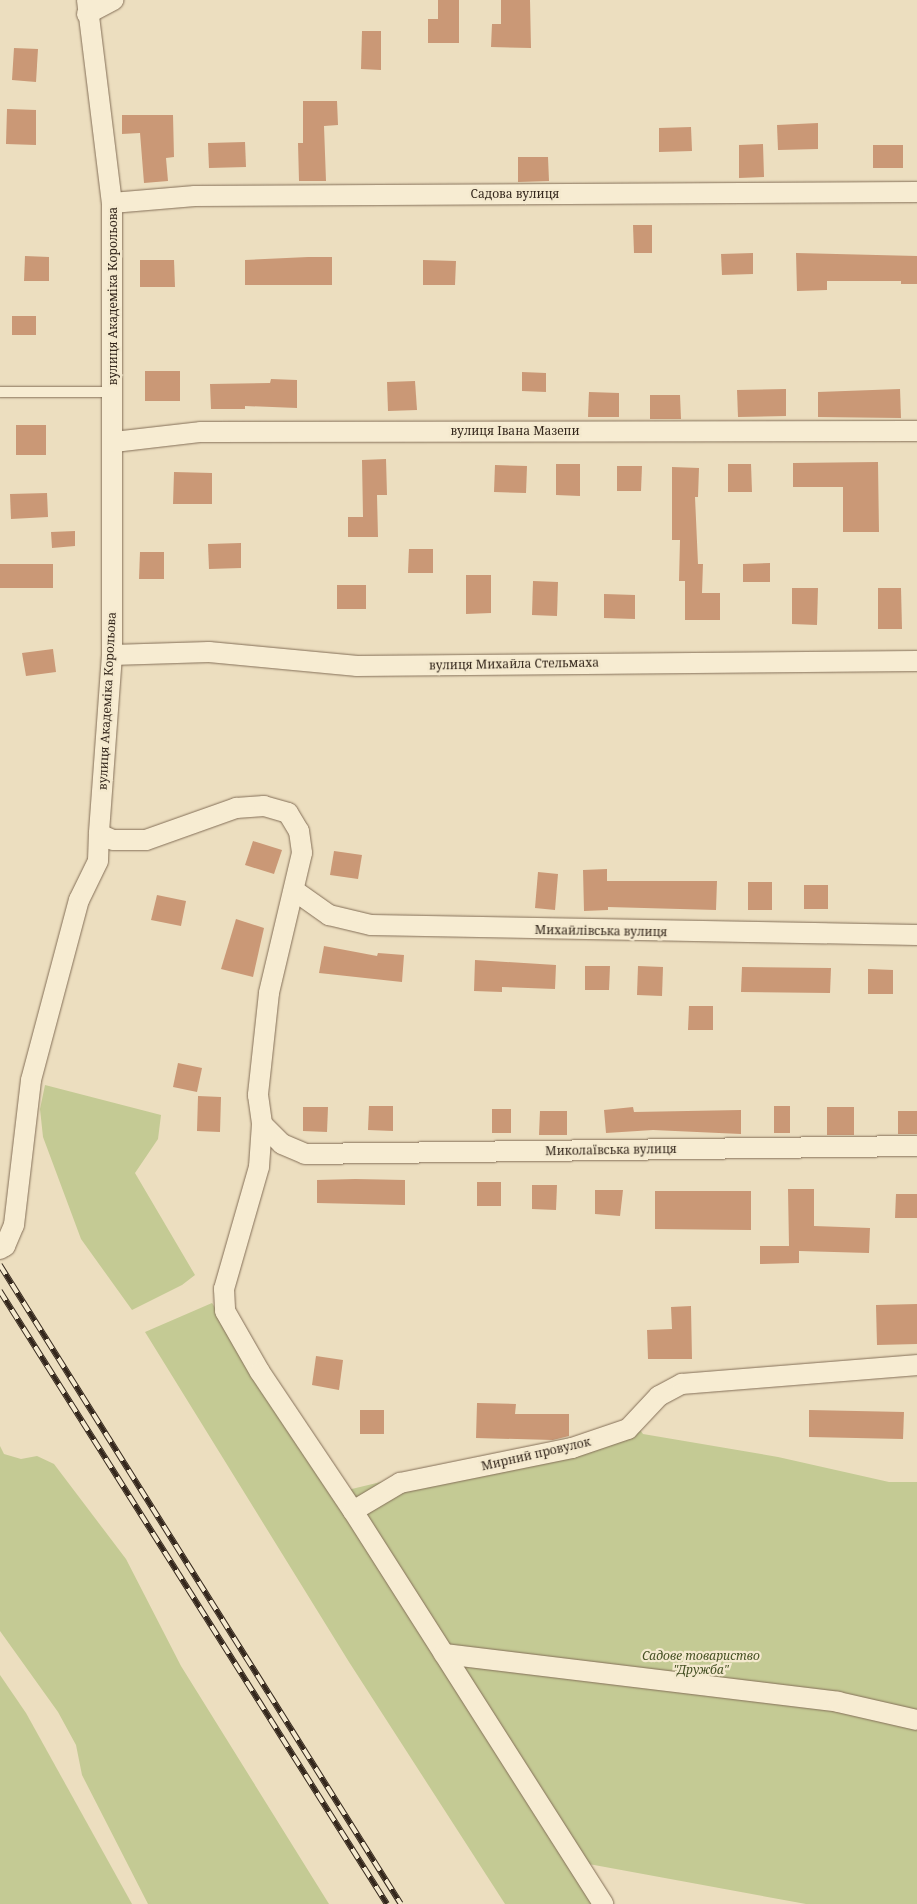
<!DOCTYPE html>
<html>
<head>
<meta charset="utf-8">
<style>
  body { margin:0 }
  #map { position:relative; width:917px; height:1904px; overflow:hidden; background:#ecdebf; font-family:"Noto Serif",serif }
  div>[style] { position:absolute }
  .green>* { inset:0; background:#c4ca94 }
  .building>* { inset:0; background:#ca9876 }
  .roads { filter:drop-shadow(0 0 1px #846f58) drop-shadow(0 0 1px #846f58) }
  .lane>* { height:10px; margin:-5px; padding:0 5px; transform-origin:5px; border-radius:5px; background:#f7ecd2 }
  .street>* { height:20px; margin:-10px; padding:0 10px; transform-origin:10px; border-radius:10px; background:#f7ecd2 }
  .rail>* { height:5.5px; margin-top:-2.75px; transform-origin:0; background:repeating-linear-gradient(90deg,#f4e9ce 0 11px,#34271c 0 22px); box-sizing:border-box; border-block:1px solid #34271c }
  span { translate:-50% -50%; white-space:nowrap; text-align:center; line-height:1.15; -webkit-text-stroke:4.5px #f4e9ce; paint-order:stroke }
  .street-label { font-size:12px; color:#34271c }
  .park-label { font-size:12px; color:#455023; font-style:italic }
</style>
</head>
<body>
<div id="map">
  <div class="green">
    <i style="clip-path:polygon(45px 1085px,161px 1115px,158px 1139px,135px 1173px,195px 1275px,182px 1285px,132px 1310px,81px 1239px,43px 1137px,40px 1109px)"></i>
    <i style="clip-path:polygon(212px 1303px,335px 1493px,518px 1449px,638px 1427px,643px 1434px,778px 1457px,889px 1482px,917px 1482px,917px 1904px,806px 1904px,567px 1860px,594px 1904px,505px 1904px,349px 1662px,145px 1332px)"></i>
    <i style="clip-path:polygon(0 1446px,4px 1454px,21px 1459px,37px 1456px,54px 1464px,126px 1559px,181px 1666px,329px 1904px,148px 1904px,82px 1775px,76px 1745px,58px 1712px,0 1631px)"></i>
    <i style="clip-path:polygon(0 1675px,26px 1713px,132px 1904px,0 1904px)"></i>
  </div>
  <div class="building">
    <i style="clip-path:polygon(438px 0,459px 0,459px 43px,428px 43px,428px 19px,438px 19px)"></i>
    <i style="clip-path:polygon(501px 0,530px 0,531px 48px,491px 47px,492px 24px,501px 24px)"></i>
    <i style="clip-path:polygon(362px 31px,381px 31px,381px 70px,361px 69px)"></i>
    <i style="clip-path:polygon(14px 48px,38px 49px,36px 82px,12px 80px)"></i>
    <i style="clip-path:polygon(303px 101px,337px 101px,338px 125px,324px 126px,326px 181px,299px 181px,298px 143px,303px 143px)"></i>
    <i style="clip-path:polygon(7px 109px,36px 110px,36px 145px,6px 144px)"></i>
    <i style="clip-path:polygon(122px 115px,173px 115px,174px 157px,166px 158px,168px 181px,144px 183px,140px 133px,122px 134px)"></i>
    <i style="clip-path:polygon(818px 123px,818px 149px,778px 150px,777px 125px)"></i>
    <i style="clip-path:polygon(691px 127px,692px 151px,659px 152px,659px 128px)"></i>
    <i style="clip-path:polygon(245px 142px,246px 167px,209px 168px,208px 143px)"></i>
    <i style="clip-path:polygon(763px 144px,764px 177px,739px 178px,739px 145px)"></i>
    <i style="clip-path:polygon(873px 145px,903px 145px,903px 168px,873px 168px)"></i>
    <i style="clip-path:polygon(518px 157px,548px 157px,549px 181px,518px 182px)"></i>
    <i style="clip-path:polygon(633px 225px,652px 225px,652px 253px,634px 253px)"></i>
    <i style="clip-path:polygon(753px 253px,753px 274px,722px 275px,721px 254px)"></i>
    <i style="clip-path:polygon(796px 253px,917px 256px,917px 284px,901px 284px,901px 281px,827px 281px,827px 290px,797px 291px)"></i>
    <i style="clip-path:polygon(25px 256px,49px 257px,49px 281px,24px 281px)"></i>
    <i style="clip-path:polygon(308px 257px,332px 257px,332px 285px,245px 285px,245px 260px)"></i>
    <i style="clip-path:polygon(140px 260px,174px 260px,175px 287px,140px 287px)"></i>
    <i style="clip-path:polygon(423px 260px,456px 261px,455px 285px,423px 285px)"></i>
    <i style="clip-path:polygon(12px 316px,36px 316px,36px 335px,12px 335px)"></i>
    <i style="clip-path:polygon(145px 371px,180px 371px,180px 401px,145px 401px)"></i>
    <i style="clip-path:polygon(522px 372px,546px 373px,546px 392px,522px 391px)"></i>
    <i style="clip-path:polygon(271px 379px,297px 380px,297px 408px,245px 406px,245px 409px,211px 409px,210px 384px,270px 383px)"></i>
    <i style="clip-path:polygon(415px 381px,417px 410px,388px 411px,387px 382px)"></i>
    <i style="clip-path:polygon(786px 389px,786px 416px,738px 417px,737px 390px)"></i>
    <i style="clip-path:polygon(900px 389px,901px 418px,818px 417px,818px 392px)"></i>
    <i style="clip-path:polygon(589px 392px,619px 393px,619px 417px,588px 417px)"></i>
    <i style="clip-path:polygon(650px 395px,680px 395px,681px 419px,650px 419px)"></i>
    <i style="clip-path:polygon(16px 425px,46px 425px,46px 455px,16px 455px)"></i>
    <i style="clip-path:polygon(386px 459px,387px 495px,377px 495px,378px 537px,348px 537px,348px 517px,363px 517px,362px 460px)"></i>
    <i style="clip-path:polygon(878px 462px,879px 532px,843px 532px,843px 487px,793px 487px,793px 463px)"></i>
    <i style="clip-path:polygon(556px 464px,580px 464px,580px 496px,556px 495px)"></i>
    <i style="clip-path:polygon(728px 464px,751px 464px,752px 492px,728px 492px)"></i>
    <i style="clip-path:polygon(495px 465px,527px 466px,526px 493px,494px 492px)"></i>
    <i style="clip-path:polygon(617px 466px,642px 466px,641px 491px,617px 491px)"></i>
    <i style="clip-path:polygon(672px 467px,699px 468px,698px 497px,695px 497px,698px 564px,703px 564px,702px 593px,720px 593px,720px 620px,685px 620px,685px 581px,679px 581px,680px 540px,672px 540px)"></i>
    <i style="clip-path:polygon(174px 472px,212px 473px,212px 504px,173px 504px)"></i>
    <i style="clip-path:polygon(47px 493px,48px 517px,11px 519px,10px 494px)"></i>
    <i style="clip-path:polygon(75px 531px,75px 546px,52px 548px,51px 532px)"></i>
    <i style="clip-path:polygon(241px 543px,241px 568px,209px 569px,208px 544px)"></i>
    <i style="clip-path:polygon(409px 549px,433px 549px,433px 573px,408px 573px)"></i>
    <i style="clip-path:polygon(140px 552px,164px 552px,164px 579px,139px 579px)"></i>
    <i style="clip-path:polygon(770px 563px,770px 582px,743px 582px,743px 564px)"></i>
    <i style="clip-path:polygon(0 564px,53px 564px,53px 588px,0 588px)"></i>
    <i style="clip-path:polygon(466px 575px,491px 575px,491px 613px,466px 614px)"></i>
    <i style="clip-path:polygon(533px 581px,558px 582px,557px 616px,532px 615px)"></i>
    <i style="clip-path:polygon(337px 585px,366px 585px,366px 609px,337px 609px)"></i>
    <i style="clip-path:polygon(792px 588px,818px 588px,817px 625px,792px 624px)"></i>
    <i style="clip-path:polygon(878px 588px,901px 588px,902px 629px,878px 629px)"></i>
    <i style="clip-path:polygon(604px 594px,635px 595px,635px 619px,604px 618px)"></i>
    <i style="clip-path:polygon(53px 649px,56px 672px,26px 676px,22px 653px)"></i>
    <i style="clip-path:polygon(253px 841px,282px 850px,274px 874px,245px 865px)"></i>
    <i style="clip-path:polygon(334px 851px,362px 855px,358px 879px,330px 875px)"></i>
    <i style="clip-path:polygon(607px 869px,607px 881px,717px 881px,716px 910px,608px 907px,608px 910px,584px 911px,583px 870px)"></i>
    <i style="clip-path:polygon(538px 872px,558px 874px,555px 910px,535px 908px)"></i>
    <i style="clip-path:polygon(748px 882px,772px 882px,772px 910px,748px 910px)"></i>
    <i style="clip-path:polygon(804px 885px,828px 885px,828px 909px,804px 909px)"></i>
    <i style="clip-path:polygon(157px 895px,186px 901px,181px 926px,151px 920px)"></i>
    <i style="clip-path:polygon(236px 919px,264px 928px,253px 977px,221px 969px)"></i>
    <i style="clip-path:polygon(324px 946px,377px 956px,378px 953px,404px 955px,402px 982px,319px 973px)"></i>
    <i style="clip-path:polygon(475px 960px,556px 965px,555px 989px,502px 987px,502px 992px,474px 991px)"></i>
    <i style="clip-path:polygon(585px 966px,610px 966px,609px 990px,585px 990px)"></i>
    <i style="clip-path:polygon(638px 966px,663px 967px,662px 996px,637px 995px)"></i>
    <i style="clip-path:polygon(742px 967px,831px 968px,830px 993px,741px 992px)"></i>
    <i style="clip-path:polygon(868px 969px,893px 970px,893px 994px,868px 994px)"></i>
    <i style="clip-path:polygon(689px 1006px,713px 1006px,713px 1030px,688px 1030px)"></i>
    <i style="clip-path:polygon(178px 1063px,202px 1068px,197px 1092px,173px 1087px)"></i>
    <i style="clip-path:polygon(198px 1096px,221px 1097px,220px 1132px,197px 1131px)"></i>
    <i style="clip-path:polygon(369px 1106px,393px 1106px,393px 1131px,368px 1130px)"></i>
    <i style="clip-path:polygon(774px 1106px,790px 1106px,790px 1133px,774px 1133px)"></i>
    <i style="clip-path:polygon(303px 1107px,328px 1107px,327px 1132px,303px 1131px)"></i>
    <i style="clip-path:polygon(633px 1107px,634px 1112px,741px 1110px,741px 1134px,653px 1130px,606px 1133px,604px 1110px)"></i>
    <i style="clip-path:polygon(827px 1107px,854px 1107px,854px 1135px,827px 1135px)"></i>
    <i style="clip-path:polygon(492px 1109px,511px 1109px,511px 1133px,492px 1133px)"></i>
    <i style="clip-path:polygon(540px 1111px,567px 1111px,567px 1135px,539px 1135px)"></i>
    <i style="clip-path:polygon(898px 1111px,917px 1111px,917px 1134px,898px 1134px)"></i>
    <i style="clip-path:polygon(355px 1179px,405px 1180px,405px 1205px,317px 1203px,317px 1180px)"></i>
    <i style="clip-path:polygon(477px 1182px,501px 1182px,501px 1206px,477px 1206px)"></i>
    <i style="clip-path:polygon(532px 1185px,557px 1185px,556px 1210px,532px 1209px)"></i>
    <i style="clip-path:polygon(788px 1189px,814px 1189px,814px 1226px,870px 1228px,869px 1253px,799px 1251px,799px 1263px,760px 1264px,760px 1246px,789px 1246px)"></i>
    <i style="clip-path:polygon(595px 1190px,623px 1190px,620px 1216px,595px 1214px)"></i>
    <i style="clip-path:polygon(655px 1191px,751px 1191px,751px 1230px,655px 1229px)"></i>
    <i style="clip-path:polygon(896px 1194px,917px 1194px,917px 1218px,895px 1218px)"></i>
    <i style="clip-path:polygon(917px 1304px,917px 1344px,877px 1345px,876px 1305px)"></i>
    <i style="clip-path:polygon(691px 1306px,692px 1359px,648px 1359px,647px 1330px,672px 1329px,671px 1307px)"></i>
    <i style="clip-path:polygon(316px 1356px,343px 1360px,339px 1390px,312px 1385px)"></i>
    <i style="clip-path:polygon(477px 1403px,516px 1404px,515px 1414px,569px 1414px,569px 1436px,553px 1440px,476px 1438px)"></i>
    <i style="clip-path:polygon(360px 1410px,384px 1410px,384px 1434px,360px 1434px)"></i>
    <i style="clip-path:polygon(809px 1410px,904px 1412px,903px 1439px,809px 1437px)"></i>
  </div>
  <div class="roads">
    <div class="lane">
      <i style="left:0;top:392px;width:113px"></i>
    </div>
    <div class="street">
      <i style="left:87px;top:0;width:205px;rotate:83deg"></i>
      <i style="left:112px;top:203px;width:452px;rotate:90deg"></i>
      <i style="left:112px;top:655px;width:179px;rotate:94.2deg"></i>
      <i style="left:99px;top:834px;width:15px;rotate:23deg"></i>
      <i style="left:113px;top:840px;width:33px"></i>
      <i style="left:146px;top:840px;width:96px;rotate:-19.6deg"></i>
      <i style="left:236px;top:808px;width:28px;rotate:-4deg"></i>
      <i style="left:264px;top:806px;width:25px;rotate:16deg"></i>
      <i style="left:288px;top:813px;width:21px;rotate:59deg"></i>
      <i style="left:299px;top:831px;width:22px;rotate:82deg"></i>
      <i style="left:302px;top:853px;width:144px;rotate:103.3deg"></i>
      <i style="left:269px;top:993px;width:103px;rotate:96.2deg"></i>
      <i style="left:258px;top:1095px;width:29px;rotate:82deg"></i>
      <i style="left:262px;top:1124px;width:28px;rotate:45deg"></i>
      <i style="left:282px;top:1144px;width:25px;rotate:23deg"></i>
      <i style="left:305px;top:1154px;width:612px;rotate:-0.75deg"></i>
      <i style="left:87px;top:14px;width:30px;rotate:-28deg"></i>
      <i style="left:112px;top:203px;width:83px;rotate:-4.8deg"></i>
      <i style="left:195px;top:196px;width:722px;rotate:-0.32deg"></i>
      <i style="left:114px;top:442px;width:88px;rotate:-6.6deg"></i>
      <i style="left:201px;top:432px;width:716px;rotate:-0.08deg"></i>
      <i style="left:112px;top:655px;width:97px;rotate:-1.8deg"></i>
      <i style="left:209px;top:652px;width:149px;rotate:5.4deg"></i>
      <i style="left:357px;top:666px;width:560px;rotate:-0.51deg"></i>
      <i style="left:295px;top:891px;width:42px;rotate:35.2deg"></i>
      <i style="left:329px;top:915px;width:43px;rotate:13.4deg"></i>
      <i style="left:371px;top:925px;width:546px;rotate:1.05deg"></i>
      <i style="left:262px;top:1124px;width:43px;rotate:94deg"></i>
      <i style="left:259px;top:1167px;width:127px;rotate:106deg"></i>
      <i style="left:224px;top:1289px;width:22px;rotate:87deg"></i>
      <i style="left:225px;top:1311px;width:70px;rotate:60.2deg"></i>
      <i style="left:260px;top:1372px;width:167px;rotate:56.2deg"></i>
      <i style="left:353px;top:1511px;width:466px;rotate:57.5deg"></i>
      <i style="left:0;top:1249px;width:6px;rotate:-31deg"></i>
      <i style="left:5px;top:1246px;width:23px;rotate:-67deg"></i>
      <i style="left:14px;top:1225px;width:146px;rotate:-83.3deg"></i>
      <i style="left:31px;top:1080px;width:186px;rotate:-75.1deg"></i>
      <i style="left:79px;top:900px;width:43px;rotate:-64deg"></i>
      <i style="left:98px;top:861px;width:27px;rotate:-88deg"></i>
      <i style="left:353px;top:1511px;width:55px;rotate:-30.8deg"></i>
      <i style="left:400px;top:1483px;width:176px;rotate:-11.5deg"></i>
      <i style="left:572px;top:1448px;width:59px;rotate:-18.7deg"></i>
      <i style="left:628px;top:1429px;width:45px;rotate:-46.8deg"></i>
      <i style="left:659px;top:1396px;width:26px;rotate:-28deg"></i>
      <i style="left:682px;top:1384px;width:236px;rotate:-4.6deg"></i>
      <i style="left:444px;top:1654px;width:397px;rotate:6.9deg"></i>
      <i style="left:838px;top:1702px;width:81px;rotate:12.8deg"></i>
    </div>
  </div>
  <div class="rail">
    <i style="left:0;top:1265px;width:754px;rotate:57.89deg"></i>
    <i style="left:0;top:1291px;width:725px;rotate:57.73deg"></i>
  </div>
  <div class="street-label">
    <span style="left:515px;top:194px">Садова вулиця</span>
    <span style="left:113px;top:296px;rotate:-90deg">вулиця Академіка Корольова</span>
    <span style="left:515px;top:431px">вулиця Івана Мазепи</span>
    <span style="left:514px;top:664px;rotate:-1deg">вулиця Михайла Стельмаха</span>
    <span style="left:107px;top:701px;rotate:-87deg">вулиця Академіка Корольова</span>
    <span style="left:601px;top:931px;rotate:1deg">Михайлівська вулиця</span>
    <span style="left:611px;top:1150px;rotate:-1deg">Миколаївська вулиця</span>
    <span style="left:536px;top:1454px;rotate:-13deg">Мирний провулок</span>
  </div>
  <div class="park-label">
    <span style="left:701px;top:1663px">Садове товариство<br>"Дружба"</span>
  </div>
</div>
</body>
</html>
